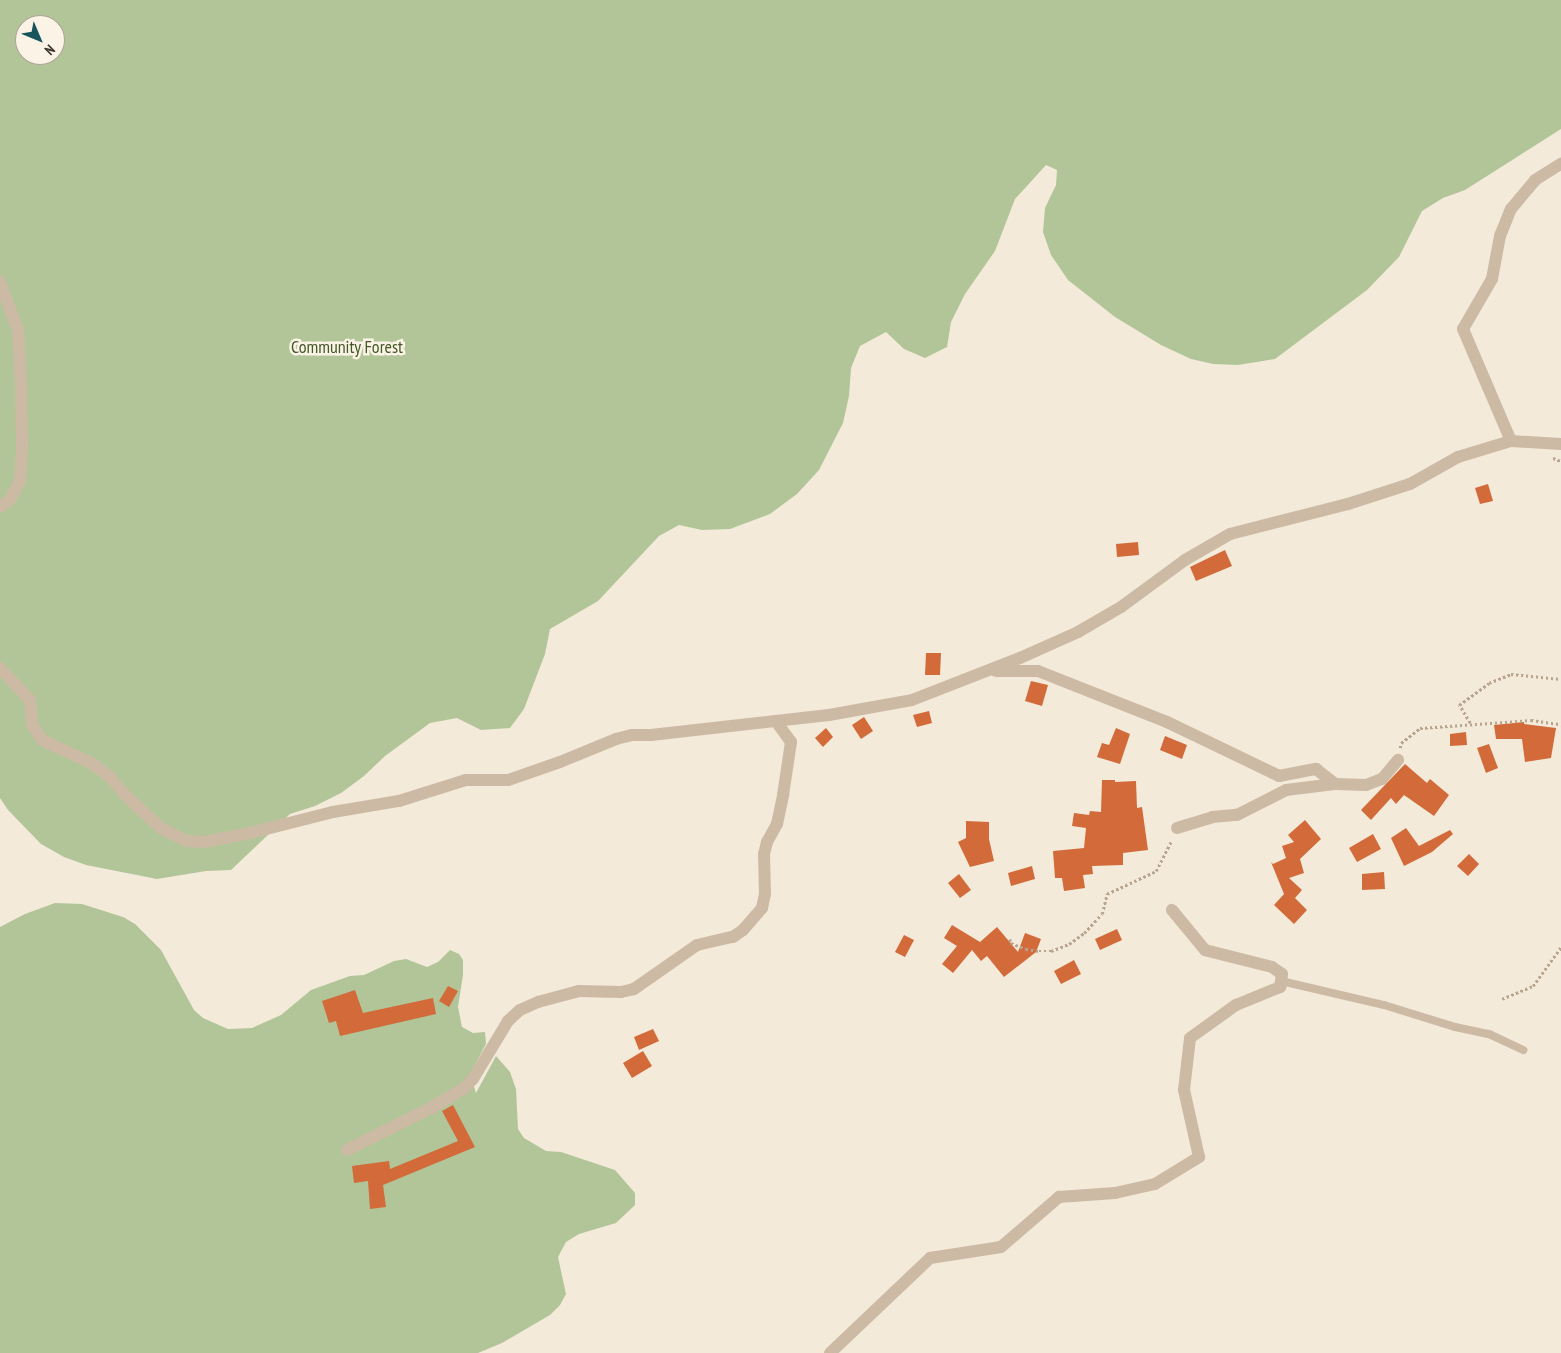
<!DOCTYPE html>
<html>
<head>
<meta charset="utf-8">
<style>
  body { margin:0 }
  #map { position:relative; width:1561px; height:1353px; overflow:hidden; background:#f4eada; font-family:"PT Sans Narrow",sans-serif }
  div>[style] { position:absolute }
  .green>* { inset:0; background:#b2c598 }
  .building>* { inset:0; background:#d26a3a }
  .path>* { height:2.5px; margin-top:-1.25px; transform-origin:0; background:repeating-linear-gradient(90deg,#b9a48e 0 2.5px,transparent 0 5px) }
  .service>* { height:8px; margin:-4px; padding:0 4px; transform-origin:4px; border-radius:4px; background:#cdbaa4 }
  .minor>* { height:12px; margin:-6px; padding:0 6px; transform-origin:6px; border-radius:6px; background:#cdbaa4 }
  span { translate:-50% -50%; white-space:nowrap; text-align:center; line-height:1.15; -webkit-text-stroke:5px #fbf3e6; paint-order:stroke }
  .park-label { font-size:18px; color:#435928 }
  .north { position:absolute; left:15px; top:15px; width:50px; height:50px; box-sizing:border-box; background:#fbf3e6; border:1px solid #ada49a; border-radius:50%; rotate:135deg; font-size:14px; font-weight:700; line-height:20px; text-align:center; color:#382d27 }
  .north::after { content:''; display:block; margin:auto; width:18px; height:22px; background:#18545e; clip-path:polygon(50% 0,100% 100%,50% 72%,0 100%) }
</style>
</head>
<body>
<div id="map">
  <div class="green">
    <i style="clip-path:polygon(evenodd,0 0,1561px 0,1561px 129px,1465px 190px,1443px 198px,1422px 211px,1399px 257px,1367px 290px,1275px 359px,1238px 365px,1213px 364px,1191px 359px,1161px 345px,1115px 317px,1068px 280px,1051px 255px,1043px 232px,1045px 208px,1056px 185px,1057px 170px,1046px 165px,1015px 199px,995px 251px,965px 294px,951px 322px,947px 347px,925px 358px,904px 349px,886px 332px,860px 346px,851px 368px,849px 396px,843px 423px,819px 470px,797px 494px,770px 514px,730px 529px,702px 530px,679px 525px,659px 536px,598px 601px,550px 629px,545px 654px,524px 709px,510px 728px,481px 730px,457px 718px,430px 723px,385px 756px,364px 776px,341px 793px,315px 806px,290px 814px,231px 870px,206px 871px,157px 879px,86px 865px,64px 857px,41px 844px,8px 810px,0 798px,0 0,25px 25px,55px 25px,55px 55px,25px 55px,25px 25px)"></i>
    <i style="clip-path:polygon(55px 903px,82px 904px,123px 917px,135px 924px,161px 950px,194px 1010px,203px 1018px,228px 1029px,252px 1028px,281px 1015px,311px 990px,350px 976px,364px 975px,394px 961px,406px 959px,427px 967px,438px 962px,450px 950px,459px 954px,463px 960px,463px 975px,458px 1007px,462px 1027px,473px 1033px,485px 1032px,486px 1044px,470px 1074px,476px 1093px,496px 1056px,510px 1072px,516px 1089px,518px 1129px,524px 1138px,546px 1151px,561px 1152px,615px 1170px,635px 1193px,635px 1205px,616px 1223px,579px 1234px,566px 1242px,558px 1257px,566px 1294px,560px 1305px,550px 1315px,502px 1343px,478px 1353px,0 1353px,0 927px,25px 914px)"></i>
  </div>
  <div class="building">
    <i style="clip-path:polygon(1488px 484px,1493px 501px,1480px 504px,1475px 488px)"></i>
    <i style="clip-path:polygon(1138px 542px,1139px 555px,1117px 557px,1116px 544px)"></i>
    <i style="clip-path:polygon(1225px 550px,1232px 566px,1196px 581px,1190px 567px)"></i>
    <i style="clip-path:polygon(926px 653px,941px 653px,940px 675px,925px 675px)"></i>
    <i style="clip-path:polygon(1031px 681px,1048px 685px,1042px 706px,1025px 701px)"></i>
    <i style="clip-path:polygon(929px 711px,932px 723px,917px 727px,913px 715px)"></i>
    <i style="clip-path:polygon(864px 717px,873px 731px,861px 739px,852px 725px)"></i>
    <i style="clip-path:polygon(1524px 722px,1524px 724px,1556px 728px,1551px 758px,1525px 762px,1522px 739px,1496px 739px,1494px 725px)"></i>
    <i style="clip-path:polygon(826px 728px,833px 737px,823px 747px,815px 738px)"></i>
    <i style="clip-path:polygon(1116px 728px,1130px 734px,1120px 764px,1097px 757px,1102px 743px,1109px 745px)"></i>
    <i style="clip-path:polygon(1466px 732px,1467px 745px,1450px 746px,1450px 734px)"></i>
    <i style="clip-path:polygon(1165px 736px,1187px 745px,1182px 759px,1160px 750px)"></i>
    <i style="clip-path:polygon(1489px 744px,1498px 768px,1486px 773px,1477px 748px)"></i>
    <i style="clip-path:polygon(1405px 764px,1427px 783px,1430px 779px,1449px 795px,1434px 816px,1404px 795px,1396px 804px,1391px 798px,1371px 820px,1361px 810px)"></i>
    <i style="clip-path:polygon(1102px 780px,1115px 780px,1115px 782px,1136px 781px,1137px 808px,1142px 807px,1148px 850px,1123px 853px,1123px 865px,1092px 866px,1093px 874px,1083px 875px,1085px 888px,1064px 891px,1062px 878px,1055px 878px,1053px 851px,1084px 848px,1086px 828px,1072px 826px,1074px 813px,1089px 815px,1090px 811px,1101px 812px)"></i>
    <i style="clip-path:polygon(1305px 820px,1321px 839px,1300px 859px,1304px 873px,1289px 878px,1302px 890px,1295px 898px,1307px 910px,1294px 924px,1274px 905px,1284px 894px,1271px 862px,1273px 864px,1286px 858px,1282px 846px,1294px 842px,1288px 835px)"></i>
    <i style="clip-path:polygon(966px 821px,989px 822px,989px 839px,994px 861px,970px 867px,958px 842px,966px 838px)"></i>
    <i style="clip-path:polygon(1406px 828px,1419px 846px,1450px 830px,1453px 834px,1432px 852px,1404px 866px,1391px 838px)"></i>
    <i style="clip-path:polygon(1373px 834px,1381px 849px,1357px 862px,1349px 848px)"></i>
    <i style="clip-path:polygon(1469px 854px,1479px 864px,1468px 876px,1457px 866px)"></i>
    <i style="clip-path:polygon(1032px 866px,1035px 879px,1011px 886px,1008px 873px)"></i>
    <i style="clip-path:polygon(1384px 872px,1385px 889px,1362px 890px,1362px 874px)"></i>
    <i style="clip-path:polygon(959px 874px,971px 890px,960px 898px,948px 883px)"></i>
    <i style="clip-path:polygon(952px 925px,980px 942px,997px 927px,1018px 952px,1025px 933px,1041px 939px,1036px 952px,1004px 977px,987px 956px,981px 961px,972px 950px,953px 973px,942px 964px,957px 946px,944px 938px)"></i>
    <i style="clip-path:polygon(1117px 929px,1122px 940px,1100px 950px,1095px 939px)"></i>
    <i style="clip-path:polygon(904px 935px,914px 940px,905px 957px,895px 952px)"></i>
    <i style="clip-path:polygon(1074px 960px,1081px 974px,1061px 984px,1054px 971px)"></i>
    <i style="clip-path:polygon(448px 986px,458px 991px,449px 1007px,439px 1001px)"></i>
    <i style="clip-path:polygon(355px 990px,363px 1013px,433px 998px,436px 1014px,340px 1036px,336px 1021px,329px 1023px,322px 1001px)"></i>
    <i style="clip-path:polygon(653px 1029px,659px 1041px,639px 1050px,634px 1037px)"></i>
    <i style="clip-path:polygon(643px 1051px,652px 1066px,632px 1078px,623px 1063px)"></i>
    <i style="clip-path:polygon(453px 1105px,475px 1147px,383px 1185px,386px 1207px,370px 1209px,368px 1181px,354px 1183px,352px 1166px,389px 1161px,390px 1169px,458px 1141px,442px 1111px)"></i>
  </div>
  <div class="path">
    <i style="left:1553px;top:458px;width:9px;rotate:21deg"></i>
    <i style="left:1470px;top:723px;width:21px;rotate:-121deg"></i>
    <i style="left:1459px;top:705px;width:37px;rotate:-36deg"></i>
    <i style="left:1489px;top:683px;width:24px;rotate:-22deg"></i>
    <i style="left:1511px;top:674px;width:50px;rotate:5.7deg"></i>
    <i style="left:1400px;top:748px;width:5px;rotate:-79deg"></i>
    <i style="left:1401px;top:743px;width:24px;rotate:-38deg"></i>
    <i style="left:1420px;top:728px;width:111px;rotate:-4.1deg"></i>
    <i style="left:1531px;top:720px;width:30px;rotate:8deg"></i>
    <i style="left:1010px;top:939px;width:4px;rotate:76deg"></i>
    <i style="left:1011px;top:943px;width:16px;rotate:22deg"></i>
    <i style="left:1026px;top:949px;width:13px;rotate:9deg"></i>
    <i style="left:1039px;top:951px;width:12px"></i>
    <i style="left:1051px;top:951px;width:19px;rotate:-21deg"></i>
    <i style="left:1069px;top:944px;width:19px;rotate:-36deg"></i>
    <i style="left:1084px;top:933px;width:26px;rotate:-47deg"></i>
    <i style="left:1102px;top:914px;width:21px;rotate:-76deg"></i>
    <i style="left:1107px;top:894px;width:54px;rotate:-25.1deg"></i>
    <i style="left:1156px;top:871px;width:34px;rotate:-63deg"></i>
    <i style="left:1502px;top:999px;width:34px;rotate:-23deg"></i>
    <i style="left:1533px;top:986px;width:48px;rotate:-54.3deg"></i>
  </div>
  <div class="service">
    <i style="left:1281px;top:981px;width:106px;rotate:13.1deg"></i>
    <i style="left:1384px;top:1005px;width:74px;rotate:17.2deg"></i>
    <i style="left:1455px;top:1027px;width:35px;rotate:12deg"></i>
    <i style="left:1489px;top:1034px;width:38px;rotate:25deg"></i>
  </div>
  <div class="minor">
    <i style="left:0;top:282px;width:51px;rotate:69.4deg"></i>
    <i style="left:18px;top:330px;width:54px;rotate:86.8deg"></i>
    <i style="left:21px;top:384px;width:63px;rotate:89.1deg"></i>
    <i style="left:22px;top:447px;width:34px;rotate:93deg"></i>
    <i style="left:20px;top:481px;width:21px;rotate:118deg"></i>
    <i style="left:10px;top:500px;width:12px;rotate:145deg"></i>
    <i style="left:1511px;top:441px;width:122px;rotate:-113.2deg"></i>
    <i style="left:1463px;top:329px;width:58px;rotate:-59.9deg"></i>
    <i style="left:1492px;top:279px;width:44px;rotate:-79.5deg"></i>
    <i style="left:1500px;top:236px;width:29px;rotate:-68deg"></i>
    <i style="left:1511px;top:209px;width:38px;rotate:-50deg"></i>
    <i style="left:1535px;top:180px;width:31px;rotate:-32deg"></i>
    <i style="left:0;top:668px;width:44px;rotate:46.8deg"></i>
    <i style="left:30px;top:700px;width:25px;rotate:85deg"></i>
    <i style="left:32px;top:725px;width:18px;rotate:56deg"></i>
    <i style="left:42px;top:740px;width:54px;rotate:25.1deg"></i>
    <i style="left:91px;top:763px;width:24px;rotate:36deg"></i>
    <i style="left:110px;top:777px;width:26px;rotate:50deg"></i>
    <i style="left:127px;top:797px;width:47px;rotate:42.4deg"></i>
    <i style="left:162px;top:829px;width:28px;rotate:26deg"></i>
    <i style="left:187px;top:841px;width:17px;rotate:3deg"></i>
    <i style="left:204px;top:842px;width:47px;rotate:-11.1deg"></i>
    <i style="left:250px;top:833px;width:86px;rotate:-14.2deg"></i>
    <i style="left:333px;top:812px;width:67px;rotate:-9.5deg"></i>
    <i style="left:399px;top:801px;width:70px;rotate:-17.4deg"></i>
    <i style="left:466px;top:780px;width:42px"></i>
    <i style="left:508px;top:780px;width:55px;rotate:-19.1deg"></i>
    <i style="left:560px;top:762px;width:61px;rotate:-22.3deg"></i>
    <i style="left:616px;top:739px;width:16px;rotate:-14deg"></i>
    <i style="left:632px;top:735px;width:19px"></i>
    <i style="left:651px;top:735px;width:179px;rotate:-6.4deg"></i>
    <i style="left:829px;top:715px;width:84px;rotate:-10.2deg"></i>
    <i style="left:912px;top:700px;width:116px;rotate:-21.3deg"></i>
    <i style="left:1020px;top:658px;width:64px;rotate:-24.1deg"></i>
    <i style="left:1078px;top:632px;width:50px;rotate:-30.2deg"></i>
    <i style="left:1121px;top:607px;width:79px;rotate:-36.3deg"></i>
    <i style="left:1185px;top:560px;width:52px;rotate:-30deg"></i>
    <i style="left:1230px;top:534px;width:122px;rotate:-14.3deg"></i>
    <i style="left:1348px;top:504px;width:65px;rotate:-17.9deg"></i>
    <i style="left:1410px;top:484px;width:55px;rotate:-29.4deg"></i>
    <i style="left:1458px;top:457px;width:55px;rotate:-16.8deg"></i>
    <i style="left:1511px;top:441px;width:50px;rotate:3.4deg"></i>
    <i style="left:996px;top:671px;width:42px"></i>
    <i style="left:1038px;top:671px;width:139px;rotate:21.6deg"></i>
    <i style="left:1167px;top:722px;width:124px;rotate:25.7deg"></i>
    <i style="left:1279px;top:776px;width:38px;rotate:-11deg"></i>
    <i style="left:1316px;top:769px;width:24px;rotate:38deg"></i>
    <i style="left:1335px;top:784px;width:31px;rotate:2deg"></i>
    <i style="left:1366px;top:785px;width:17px;rotate:-21deg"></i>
    <i style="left:1382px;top:779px;width:25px;rotate:-50deg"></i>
    <i style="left:1177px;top:828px;width:37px;rotate:-17deg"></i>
    <i style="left:1212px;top:817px;width:25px;rotate:-5deg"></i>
    <i style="left:1237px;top:815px;width:55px;rotate:-27deg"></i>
    <i style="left:1286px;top:790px;width:49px;rotate:-7deg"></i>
    <i style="left:347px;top:1150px;width:94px;rotate:-26.6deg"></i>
    <i style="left:431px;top:1108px;width:37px;rotate:-31deg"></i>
    <i style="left:463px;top:1089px;width:14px;rotate:-45deg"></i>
    <i style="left:473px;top:1079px;width:68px;rotate:-58.9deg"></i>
    <i style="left:508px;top:1021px;width:16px;rotate:-43deg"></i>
    <i style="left:520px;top:1010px;width:20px;rotate:-24deg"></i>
    <i style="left:538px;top:1002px;width:42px;rotate:-15deg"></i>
    <i style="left:579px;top:991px;width:42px;rotate:1.4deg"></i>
    <i style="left:621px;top:992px;width:13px;rotate:-13deg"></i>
    <i style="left:634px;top:989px;width:77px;rotate:-34.9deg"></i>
    <i style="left:697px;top:945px;width:37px;rotate:-13deg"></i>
    <i style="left:733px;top:937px;width:12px;rotate:-35deg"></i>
    <i style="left:743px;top:930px;width:29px;rotate:-49deg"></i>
    <i style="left:762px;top:908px;width:14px;rotate:-78deg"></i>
    <i style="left:765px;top:894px;width:40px;rotate:-91.4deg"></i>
    <i style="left:764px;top:854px;width:12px;rotate:-76deg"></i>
    <i style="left:767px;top:842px;width:21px;rotate:-61deg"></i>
    <i style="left:777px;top:824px;width:30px;rotate:-78deg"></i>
    <i style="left:783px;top:795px;width:54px;rotate:-81.4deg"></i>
    <i style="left:791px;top:742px;width:26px;rotate:-126deg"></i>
    <i style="left:830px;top:1353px;width:138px;rotate:-43.5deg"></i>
    <i style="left:930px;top:1258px;width:72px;rotate:-8.8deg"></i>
    <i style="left:1001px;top:1247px;width:77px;rotate:-40.8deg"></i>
    <i style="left:1059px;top:1197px;width:56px;rotate:-4.1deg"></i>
    <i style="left:1115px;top:1193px;width:41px;rotate:-12.7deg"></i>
    <i style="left:1155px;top:1184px;width:52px;rotate:-31.5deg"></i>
    <i style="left:1199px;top:1157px;width:69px;rotate:-102.6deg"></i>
    <i style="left:1184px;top:1090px;width:52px;rotate:-83.4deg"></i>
    <i style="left:1190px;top:1038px;width:57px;rotate:-35.7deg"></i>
    <i style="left:1236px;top:1005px;width:48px;rotate:-22.2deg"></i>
    <i style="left:1280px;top:987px;width:13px;rotate:-81deg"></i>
    <i style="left:1282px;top:974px;width:12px;rotate:-145deg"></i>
    <i style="left:1272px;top:967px;width:69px;rotate:-165.8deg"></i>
    <i style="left:1205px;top:950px;width:52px;rotate:-129.5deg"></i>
  </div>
  <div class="park-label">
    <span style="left:347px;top:347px">Community Forest</span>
  </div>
  <div class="north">N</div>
</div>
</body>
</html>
